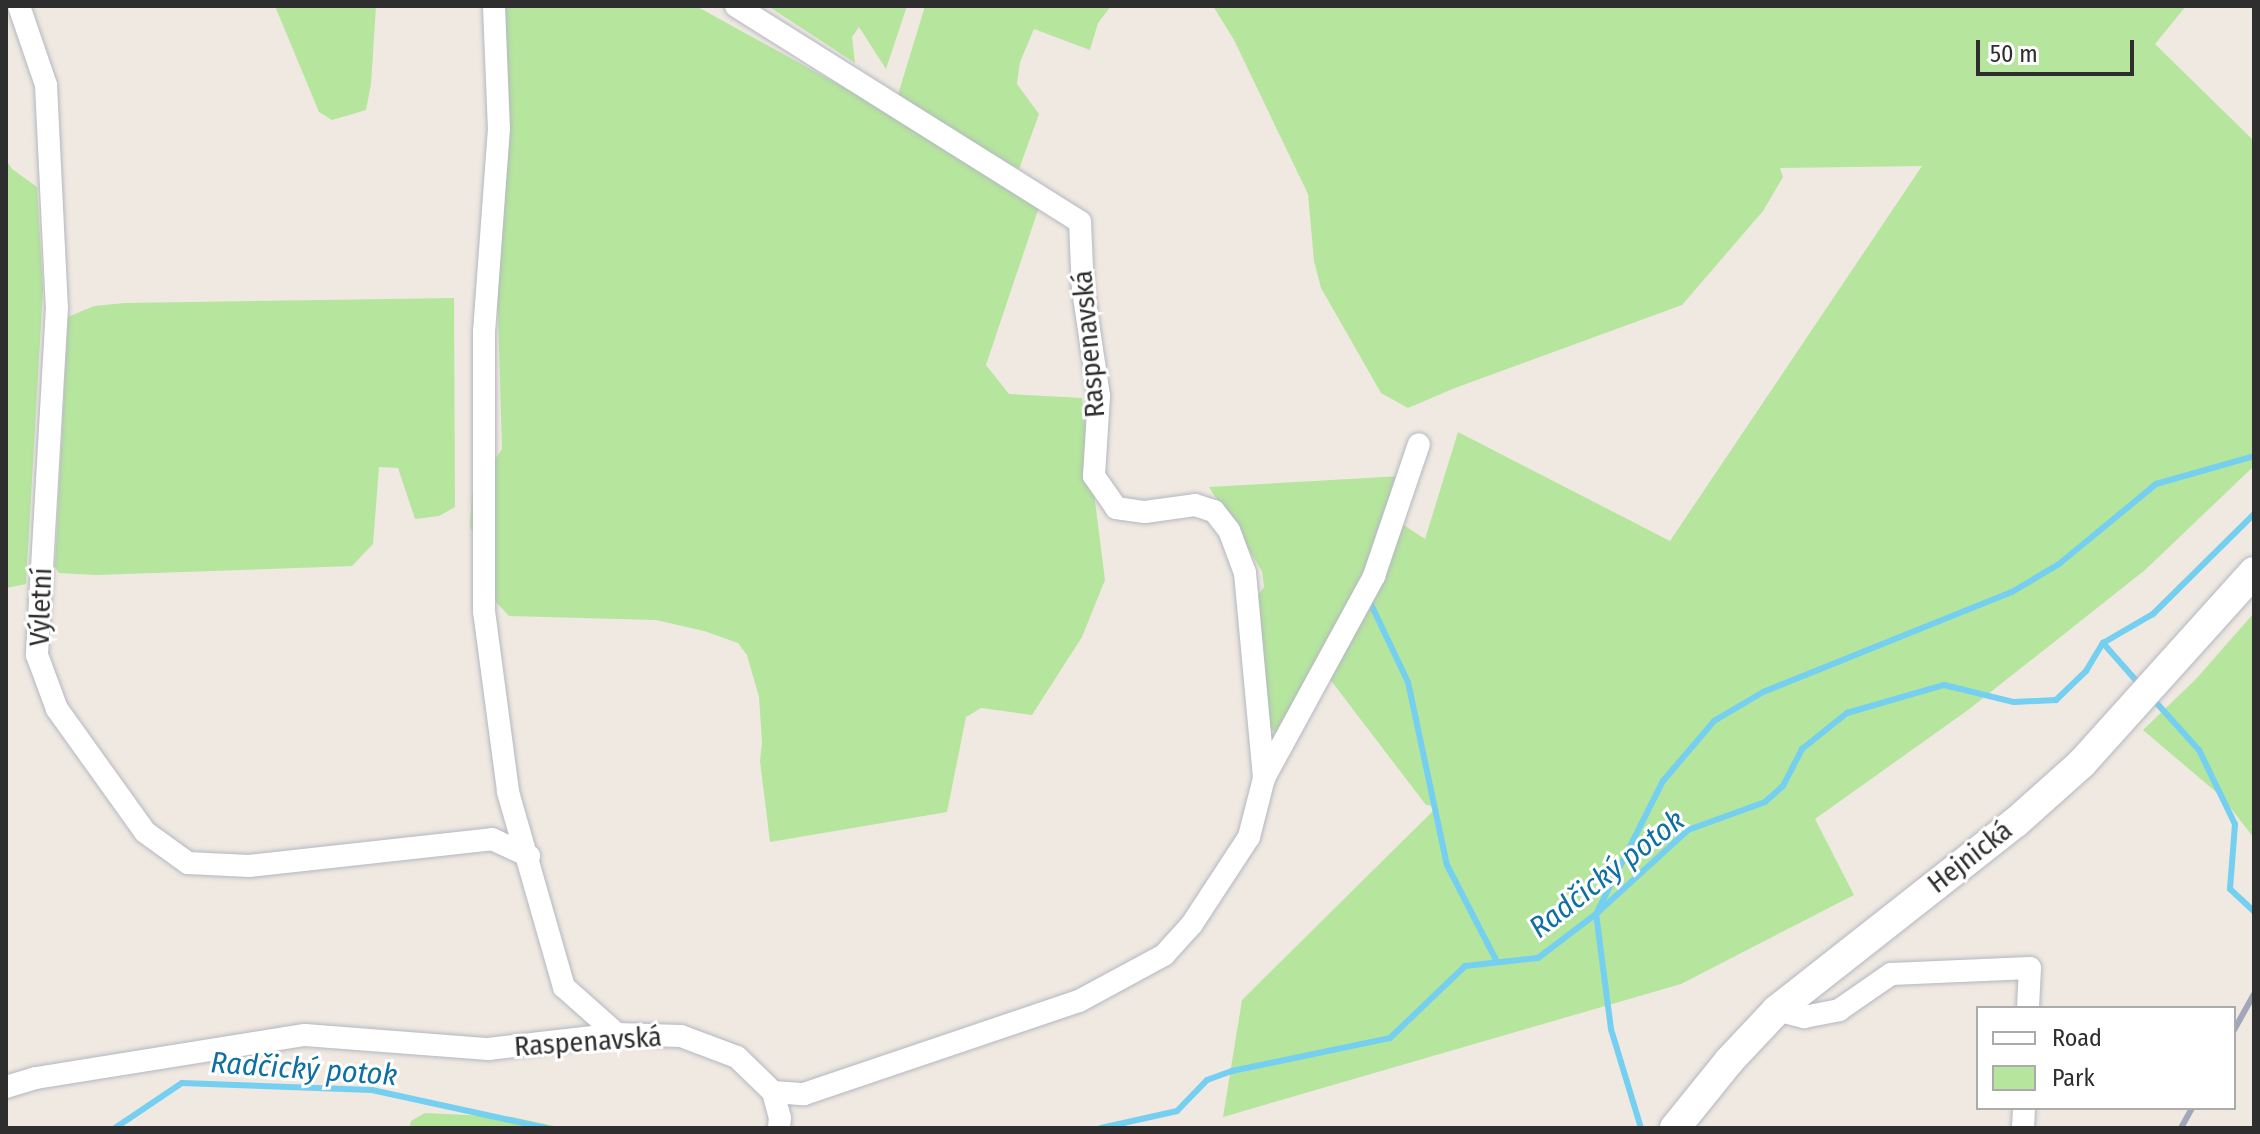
<!DOCTYPE html>
<html>
<head>
<meta charset="utf-8">
<style>
  body { margin:0 }
  #map { position:relative; width:2260px; height:1134px; overflow:hidden; background:#efe9e1; font-family:"Fira Sans Condensed",sans-serif }
  div>[style] { position:absolute }
  .green>* { inset:0; background:#b6e59e }
  .stream>* { height:6px; margin:-3px; padding:0 3px; transform-origin:3px; border-radius:3px; background:#75cff0 }
  .roads { filter:drop-shadow(0 0 2px #b4b7c1) drop-shadow(0 0 2px #b4b7c1) }
  .minor>* { height:22px; margin:-11px; padding:0 11px; transform-origin:11px; border-radius:11px; background:#fff }
  .secondary>* { height:30px; margin:-15px; padding:0 15px; transform-origin:15px; border-radius:15px; background:#fff }
  .rail>* { height:6px; margin:-3px; padding:0 3px; transform-origin:3px; border-radius:3px; background:#a3a6b8 }
  span { translate:-50% -50%; white-space:nowrap; text-align:center; line-height:1.15; -webkit-text-stroke:6px #fff; paint-order:stroke }
  .street-label { font-size:28px; color:#2e2e2e }
  .water-label { font-size:30px; color:#0d6fa3; font-style:italic }
  .frame { position:absolute; inset:0; border:8px solid #2e2e2e; pointer-events:none }
  .legend { position:absolute; left:1976px; top:1006px; width:260px; height:104px; box-sizing:border-box; background:#fff; border:2px solid #ababab; margin:0; padding:10px 14px; list-style:none; font-size:24px; color:#2e2e2e }
  .legend li { display:flex; align-items:center; gap:16px; height:40px }
  .legend b { width:40px; border:2px solid #ababab }
  .scale { position:absolute; left:1976px; top:40px; width:158px; height:36px; box-sizing:border-box; border:4px solid #2e2e2e; border-top:0; padding-left:10px; font-size:24px; line-height:28px; white-space:nowrap; color:#2e2e2e; -webkit-text-stroke:6px #fff; paint-order:stroke }
</style>
</head>
<body>
<div id="map">
  <div class="green">
    <i style="clip-path:polygon(275px 6px,376px 6px,371px 84px,366px 110px,332px 120px,319px 112px)"></i>
    <i style="clip-path:polygon(496px 6px,696px 6px,865px 99px,1039px 207px,986px 365px,1009px 394px,1082px 398px,1105px 580px,1082px 637px,1032px 715px,981px 708px,966px 717px,947px 812px,770px 842px,760px 761px,762px 742px,759px 697px,747px 655px,738px 643px,704px 631px,656px 620px,509px 616px,496px 602px,485px 558px,470px 527px,472px 494px,502px 449px,498px 314px,488px 235px)"></i>
    <i style="clip-path:polygon(768px 6px,907px 6px,886px 69px,859px 27px,852px 37px,855px 63px)"></i>
    <i style="clip-path:polygon(925px 6px,1111px 6px,1098px 23px,1090px 50px,1034px 29px,1020px 62px,1017px 84px,1039px 114px,1019px 169px,897px 98px)"></i>
    <i style="clip-path:polygon(1213px 6px,2186px 6px,2155px 44px,2254px 141px,2254px 466px,2145px 570px,1968px 710px,1815px 819px,1854px 895px,1681px 984px,1223px 1117px,1242px 1000px,1438px 806px,1426px 805px,1329px 678px,1402px 524px,1425px 539px,1458px 432px,1670px 541px,1922px 166px,1780px 168px,1783px 177px,1763px 211px,1682px 305px,1455px 388px,1408px 408px,1381px 393px,1321px 288px,1314px 261px,1308px 194px,1234px 40px)"></i>
    <i style="clip-path:polygon(6px 160px,12px 169px,37px 187px,43px 290px,26px 584px,6px 588px)"></i>
    <i style="clip-path:polygon(454px 298px,455px 507px,439px 516px,415px 519px,398px 468px,379px 467px,373px 544px,352px 566px,96px 575px,59px 573px,55px 567px,68px 317px,94px 306px,125px 303px)"></i>
    <i style="clip-path:polygon(1402px 476px,1364px 581px,1278px 733px,1266px 727px,1256px 598px,1264px 587px,1262px 571px,1209px 487px)"></i>
    <i style="clip-path:polygon(2254px 613px,2254px 838px,2222px 797px,2143px 730px,2196px 679px)"></i>
    <i style="clip-path:polygon(425px 1113px,512px 1117px,564px 1128px,409px 1128px,411px 1121px)"></i>
  </div>
  <div class="stream">
    <i style="left:1369px;top:600px;width:91px;rotate:64.6deg"></i>
    <i style="left:1408px;top:682px;width:187px;rotate:78deg"></i>
    <i style="left:1447px;top:865px;width:109px;rotate:62.7deg"></i>
    <i style="left:2103px;top:643px;width:56px;rotate:48.6deg"></i>
    <i style="left:2153px;top:699px;width:69px;rotate:48deg"></i>
    <i style="left:2199px;top:750px;width:82px;rotate:64.1deg"></i>
    <i style="left:2235px;top:824px;width:65px;rotate:94.4deg"></i>
    <i style="left:2230px;top:889px;width:33px;rotate:43deg"></i>
    <i style="left:115px;top:1128px;width:81px;rotate:-33.9deg"></i>
    <i style="left:182px;top:1083px;width:190px;rotate:2.1deg"></i>
    <i style="left:372px;top:1090px;width:179px;rotate:12.3deg"></i>
    <i style="left:1101px;top:1128px;width:78px;rotate:-12.6deg"></i>
    <i style="left:1177px;top:1111px;width:43px;rotate:-45.9deg"></i>
    <i style="left:1207px;top:1080px;width:27px;rotate:-20deg"></i>
    <i style="left:1232px;top:1071px;width:161px;rotate:-11.8deg"></i>
    <i style="left:1390px;top:1038px;width:104px;rotate:-43.8deg"></i>
    <i style="left:1465px;top:966px;width:73px;rotate:-6.3deg"></i>
    <i style="left:1538px;top:958px;width:73px;rotate:-37.2deg"></i>
    <i style="left:1596px;top:914px;width:125px;rotate:-42.4deg"></i>
    <i style="left:1688px;top:830px;width:82px;rotate:-20deg"></i>
    <i style="left:1765px;top:802px;width:24px;rotate:-42deg"></i>
    <i style="left:1783px;top:786px;width:42px;rotate:-62.8deg"></i>
    <i style="left:1802px;top:749px;width:58px;rotate:-38.7deg"></i>
    <i style="left:1847px;top:713px;width:101px;rotate:-16.1deg"></i>
    <i style="left:1944px;top:685px;width:72px;rotate:13.7deg"></i>
    <i style="left:2014px;top:702px;width:42px;rotate:-2.7deg"></i>
    <i style="left:2056px;top:700px;width:42px;rotate:-44deg"></i>
    <i style="left:2086px;top:671px;width:33px;rotate:-59deg"></i>
    <i style="left:2103px;top:643px;width:58px;rotate:-30.1deg"></i>
    <i style="left:2153px;top:614px;width:142px;rotate:-44.7deg"></i>
    <i style="left:1641px;top:1128px;width:103px;rotate:-106.9deg"></i>
    <i style="left:1611px;top:1029px;width:116px;rotate:-97.4deg"></i>
    <i style="left:1596px;top:914px;width:149px;rotate:-63.3deg"></i>
    <i style="left:1663px;top:781px;width:79px;rotate:-49.6deg"></i>
    <i style="left:1714px;top:721px;width:57px;rotate:-30.6deg"></i>
    <i style="left:1763px;top:692px;width:268px;rotate:-21.9deg"></i>
    <i style="left:2012px;top:592px;width:55px;rotate:-30.8deg"></i>
    <i style="left:2059px;top:564px;width:126px;rotate:-39.5deg"></i>
    <i style="left:2156px;top:484px;width:102px;rotate:-15.9deg"></i>
  </div>
  <div class="roads">
    <div class="minor">
      <i style="left:19px;top:6px;width:83px;rotate:71.1deg"></i>
      <i style="left:46px;top:85px;width:222px;rotate:87.2deg"></i>
      <i style="left:57px;top:307px;width:349px;rotate:93.3deg"></i>
      <i style="left:37px;top:655px;width:58px;rotate:69.7deg"></i>
      <i style="left:57px;top:709px;width:151px;rotate:54.4deg"></i>
      <i style="left:145px;top:832px;width:53px;rotate:35.8deg"></i>
      <i style="left:188px;top:863px;width:61px;rotate:2.8deg"></i>
      <i style="left:249px;top:866px;width:244px;rotate:-6.3deg"></i>
      <i style="left:492px;top:839px;width:41px;rotate:24.7deg"></i>
      <i style="left:494px;top:6px;width:122px;rotate:87.7deg"></i>
      <i style="left:499px;top:128px;width:205px;rotate:94.2deg"></i>
      <i style="left:484px;top:332px;width:279px;rotate:90deg"></i>
      <i style="left:484px;top:611px;width:183px;rotate:82.4deg"></i>
      <i style="left:508px;top:792px;width:203px;rotate:74deg"></i>
      <i style="left:564px;top:987px;width:71px;rotate:41.6deg"></i>
      <i style="left:736px;top:6px;width:406px;rotate:32.1deg"></i>
      <i style="left:1080px;top:222px;width:68px;rotate:87.5deg"></i>
      <i style="left:1083px;top:290px;width:107px;rotate:81.4deg"></i>
      <i style="left:1099px;top:396px;width:80px;rotate:93.6deg"></i>
      <i style="left:1094px;top:476px;width:39px;rotate:55deg"></i>
      <i style="left:1116px;top:508px;width:29px;rotate:8deg"></i>
      <i style="left:1145px;top:512px;width:50px;rotate:-8deg"></i>
      <i style="left:1195px;top:505px;width:20px;rotate:18deg"></i>
      <i style="left:1214px;top:511px;width:24px;rotate:52deg"></i>
      <i style="left:1229px;top:530px;width:46px;rotate:69.6deg"></i>
      <i style="left:1245px;top:573px;width:206px;rotate:84.7deg"></i>
      <i style="left:1777px;top:1010px;width:28px;rotate:15deg"></i>
      <i style="left:1804px;top:1017px;width:36px;rotate:-11deg"></i>
      <i style="left:1839px;top:1010px;width:63px;rotate:-34.7deg"></i>
      <i style="left:1891px;top:974px;width:139px;rotate:-2.5deg"></i>
      <i style="left:2030px;top:968px;width:40px;rotate:92.9deg"></i>
      <i style="left:6px;top:1087px;width:31px;rotate:-17deg"></i>
      <i style="left:36px;top:1078px;width:272px;rotate:-9.1deg"></i>
      <i style="left:305px;top:1035px;width:184px;rotate:4.4deg"></i>
      <i style="left:488px;top:1049px;width:130px;rotate:-6.6deg"></i>
      <i style="left:617px;top:1034px;width:64px;rotate:1.8deg"></i>
      <i style="left:681px;top:1036px;width:60px;rotate:20.6deg"></i>
      <i style="left:737px;top:1057px;width:50px;rotate:44.2deg"></i>
      <i style="left:773px;top:1092px;width:31px;rotate:4deg"></i>
      <i style="left:804px;top:1094px;width:290px;rotate:-18.7deg"></i>
      <i style="left:1079px;top:1001px;width:97px;rotate:-28.4deg"></i>
      <i style="left:1164px;top:955px;width:42px;rotate:-47.9deg"></i>
      <i style="left:1192px;top:924px;width:104px;rotate:-56.8deg"></i>
      <i style="left:1249px;top:837px;width:61px;rotate:-75.7deg"></i>
      <i style="left:1264px;top:778px;width:230px;rotate:-61.4deg"></i>
      <i style="left:1374px;top:576px;width:139px;rotate:-71.2deg"></i>
      <i style="left:773px;top:1092px;width:27px;rotate:75deg"></i>
      <i style="left:780px;top:1118px;width:10px;rotate:96deg"></i>
      <i style="left:2023px;top:1128px;width:20px;rotate:-87deg"></i>
    </div>
    <div class="secondary">
      <i style="left:1675px;top:1128px;width:86px;rotate:-51.1deg"></i>
      <i style="left:1729px;top:1061px;width:70px;rotate:-46.7deg"></i>
      <i style="left:1777px;top:1010px;width:303px;rotate:-38.2deg"></i>
      <i style="left:2015px;top:823px;width:90px;rotate:-41.8deg"></i>
      <i style="left:2082px;top:763px;width:257px;rotate:-48deg"></i>
    </div>
  </div>
  <div class="rail">
    <i style="left:2234px;top:1030px;width:41px;rotate:-60.9deg"></i>
    <i style="left:2181px;top:1128px;width:23px;rotate:-61deg"></i>
  </div>
  <div class="street-label">
    <span style="left:1089px;top:344px;rotate:-95deg">Raspenavská</span>
    <span style="left:41px;top:607px;rotate:-88deg">Výletní</span>
    <span style="left:1970px;top:857px;rotate:-38deg">Hejnická</span>
    <span style="left:588px;top:1042px;rotate:-4deg">Raspenavská</span>
  </div>
  <div class="water-label">
    <span style="left:1607px;top:874px;rotate:-38deg">Radčický potok</span>
    <span style="left:304px;top:1069px;rotate:4deg">Radčický potok</span>
  </div>
  <div class="frame"></div>
  <ul class="legend">
  <li><b style="height:10px;background:#fff"></b>Road</li>
  <li><b style="height:22px;background:#b6e59e"></b>Park</li>
  </ul>
  <div class="scale">50 m</div>
</div>
</body>
</html>
